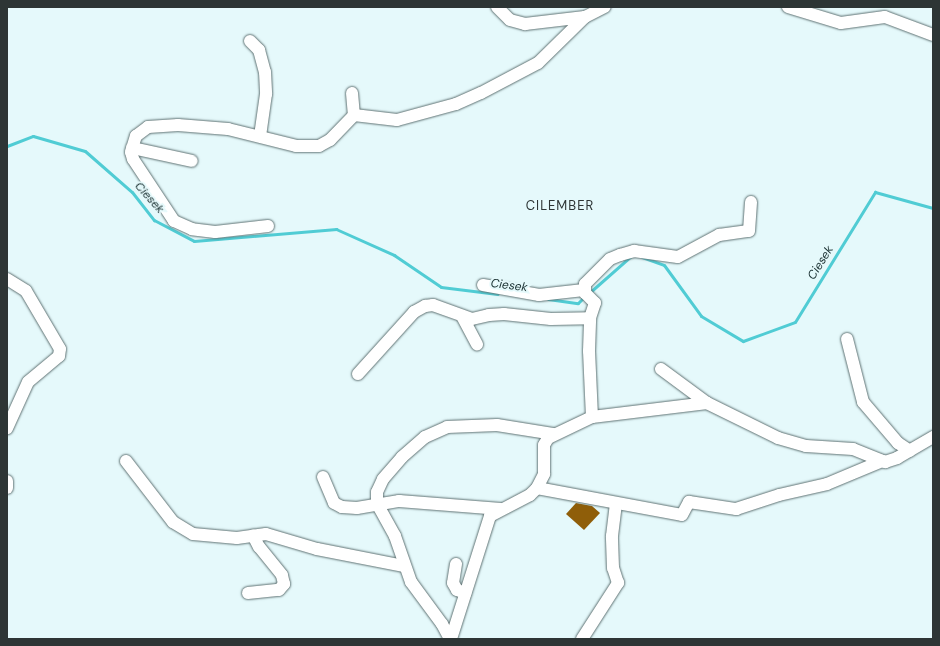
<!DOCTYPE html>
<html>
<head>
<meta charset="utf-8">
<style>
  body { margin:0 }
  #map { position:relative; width:940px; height:646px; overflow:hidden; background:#e5f9fb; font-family:"DM Sans",sans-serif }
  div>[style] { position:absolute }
  .stream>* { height:3px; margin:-1.5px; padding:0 1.5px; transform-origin:1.5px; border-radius:1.5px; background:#50ccd4 }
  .building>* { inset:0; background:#8f5e09 }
  .roads { filter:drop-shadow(0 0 1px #5f7273) drop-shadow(0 0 1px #5f7273) }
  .minor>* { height:12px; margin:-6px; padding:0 6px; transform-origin:6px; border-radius:6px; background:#fff }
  span { translate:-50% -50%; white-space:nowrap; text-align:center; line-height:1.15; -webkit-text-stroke:4px #e5f9fb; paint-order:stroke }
  .water-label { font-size:12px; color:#1a3031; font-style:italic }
  .quarter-label { font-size:13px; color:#2d3535; letter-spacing:1px }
  .frame { position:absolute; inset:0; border:8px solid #2d3535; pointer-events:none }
</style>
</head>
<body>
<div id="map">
  <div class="stream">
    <i style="left:7px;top:146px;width:28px;rotate:-21deg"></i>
    <i style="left:33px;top:136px;width:54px;rotate:16.1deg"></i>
    <i style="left:85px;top:151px;width:62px;rotate:41.1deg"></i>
    <i style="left:132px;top:192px;width:36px;rotate:52deg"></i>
    <i style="left:154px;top:220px;width:45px;rotate:27.7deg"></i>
    <i style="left:194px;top:241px;width:143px;rotate:-4.8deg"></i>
    <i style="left:336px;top:229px;width:64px;rotate:24.1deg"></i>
    <i style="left:394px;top:255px;width:57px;rotate:34.2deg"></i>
    <i style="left:441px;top:287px;width:57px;rotate:7deg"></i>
    <i style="left:642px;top:257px;width:23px;rotate:20deg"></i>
    <i style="left:664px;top:265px;width:63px;rotate:54deg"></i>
    <i style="left:701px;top:316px;width:49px;rotate:30.8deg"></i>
    <i style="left:743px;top:341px;width:55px;rotate:-20.1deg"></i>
    <i style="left:795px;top:322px;width:153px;rotate:-58.4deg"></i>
    <i style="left:875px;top:192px;width:60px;rotate:15.4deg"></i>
    <i style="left:589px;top:293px;width:55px;rotate:-41.3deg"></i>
    <i style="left:548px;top:299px;width:30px;rotate:8deg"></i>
    <i style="left:578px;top:303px;width:10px;rotate:-45deg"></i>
  </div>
  <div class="building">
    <i style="clip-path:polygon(576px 503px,592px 506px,600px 513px,584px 530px,566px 514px)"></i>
  </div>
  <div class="roads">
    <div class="minor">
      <i style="left:497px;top:7px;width:18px;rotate:45deg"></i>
      <i style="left:510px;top:20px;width:16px;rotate:15deg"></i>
      <i style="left:525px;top:24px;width:60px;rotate:-6.7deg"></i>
      <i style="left:788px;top:7px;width:55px;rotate:16.8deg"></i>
      <i style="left:841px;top:23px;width:44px;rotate:-7.8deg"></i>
      <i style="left:885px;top:17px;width:51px;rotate:20.6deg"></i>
      <i style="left:250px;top:41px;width:13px;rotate:45deg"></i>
      <i style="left:259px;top:50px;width:23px;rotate:75deg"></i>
      <i style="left:265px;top:72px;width:22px;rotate:87deg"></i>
      <i style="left:266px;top:94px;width:42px;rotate:98.1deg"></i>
      <i style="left:352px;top:93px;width:22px;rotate:85deg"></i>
      <i style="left:132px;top:148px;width:61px;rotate:12.2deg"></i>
      <i style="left:268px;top:226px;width:53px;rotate:173.5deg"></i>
      <i style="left:215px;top:232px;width:23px;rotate:-173deg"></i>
      <i style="left:192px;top:229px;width:20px;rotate:-156deg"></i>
      <i style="left:174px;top:221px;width:74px;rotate:-123.5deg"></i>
      <i style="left:133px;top:159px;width:7px;rotate:-106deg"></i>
      <i style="left:131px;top:152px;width:17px;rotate:-73deg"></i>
      <i style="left:136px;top:136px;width:15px;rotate:-37deg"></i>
      <i style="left:148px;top:127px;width:30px;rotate:-4deg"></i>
      <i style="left:178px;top:125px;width:50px;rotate:4.6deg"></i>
      <i style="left:228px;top:129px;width:70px;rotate:14deg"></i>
      <i style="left:296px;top:146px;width:23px"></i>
      <i style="left:319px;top:146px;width:13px;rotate:-29deg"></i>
      <i style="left:330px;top:140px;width:35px;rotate:-46deg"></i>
      <i style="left:354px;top:115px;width:43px;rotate:6.6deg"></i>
      <i style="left:397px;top:120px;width:61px;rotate:-15.2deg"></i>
      <i style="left:456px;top:104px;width:27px;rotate:-24deg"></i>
      <i style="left:481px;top:93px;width:64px;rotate:-27.8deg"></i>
      <i style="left:538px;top:63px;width:66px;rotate:-44.4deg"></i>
      <i style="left:585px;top:17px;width:22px;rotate:-27deg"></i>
      <i style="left:7px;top:279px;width:22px;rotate:32deg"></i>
      <i style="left:26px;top:291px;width:67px;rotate:59.6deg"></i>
      <i style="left:60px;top:349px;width:7px;rotate:98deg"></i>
      <i style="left:59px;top:356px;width:40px;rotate:140deg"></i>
      <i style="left:28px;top:382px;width:51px;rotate:114.5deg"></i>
      <i style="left:483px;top:285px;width:57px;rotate:10.1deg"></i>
      <i style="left:539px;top:295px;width:45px;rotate:-6.3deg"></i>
      <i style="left:463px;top:318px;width:30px;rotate:62deg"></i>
      <i style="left:847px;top:339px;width:65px;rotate:75.7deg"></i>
      <i style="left:863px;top:402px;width:54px;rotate:49.5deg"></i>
      <i style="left:898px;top:443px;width:14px;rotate:34deg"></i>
      <i style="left:661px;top:369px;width:57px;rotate:36.5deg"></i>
      <i style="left:358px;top:374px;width:84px;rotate:-47.9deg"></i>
      <i style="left:414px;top:312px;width:13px;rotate:-29deg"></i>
      <i style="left:425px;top:306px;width:8px;rotate:-7deg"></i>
      <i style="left:433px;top:305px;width:41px;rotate:19.7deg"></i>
      <i style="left:472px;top:319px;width:17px;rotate:-13deg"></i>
      <i style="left:489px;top:315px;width:15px;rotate:-4deg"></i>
      <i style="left:504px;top:314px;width:47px;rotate:6.1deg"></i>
      <i style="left:551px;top:319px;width:39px;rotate:-1deg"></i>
      <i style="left:592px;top:417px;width:66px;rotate:-92.6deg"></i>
      <i style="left:589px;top:351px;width:33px;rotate:-88deg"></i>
      <i style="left:590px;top:318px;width:16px;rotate:-72deg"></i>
      <i style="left:595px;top:303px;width:14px;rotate:-135deg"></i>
      <i style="left:585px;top:293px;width:9px;rotate:-90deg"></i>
      <i style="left:585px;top:284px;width:35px;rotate:-45deg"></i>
      <i style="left:610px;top:259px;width:11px;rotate:-22deg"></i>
      <i style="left:620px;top:255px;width:15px;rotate:-16deg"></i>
      <i style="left:634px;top:251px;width:44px;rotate:7.8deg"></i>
      <i style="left:678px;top:257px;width:47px;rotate:-28.2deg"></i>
      <i style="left:719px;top:235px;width:30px;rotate:-8deg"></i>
      <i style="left:749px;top:231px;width:29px;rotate:-86deg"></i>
      <i style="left:126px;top:461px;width:77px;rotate:52.4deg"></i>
      <i style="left:173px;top:522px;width:23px;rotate:31deg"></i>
      <i style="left:193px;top:534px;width:44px;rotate:5.2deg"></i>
      <i style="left:237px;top:538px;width:29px;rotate:-8deg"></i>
      <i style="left:266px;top:534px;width:53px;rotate:16.4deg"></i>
      <i style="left:317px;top:549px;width:89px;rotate:11.1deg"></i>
      <i style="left:323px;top:477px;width:28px;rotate:67deg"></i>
      <i style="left:334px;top:503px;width:9px;rotate:27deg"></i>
      <i style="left:342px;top:507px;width:15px;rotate:4deg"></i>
      <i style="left:357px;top:508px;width:43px;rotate:-9.5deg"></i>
      <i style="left:399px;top:501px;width:102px;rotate:4.5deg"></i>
      <i style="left:7px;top:481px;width:7px;rotate:90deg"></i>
      <i style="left:537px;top:488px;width:147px;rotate:10.5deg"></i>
      <i style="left:682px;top:515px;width:15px;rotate:-62deg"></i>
      <i style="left:689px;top:502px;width:48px;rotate:8.5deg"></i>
      <i style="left:736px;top:509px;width:45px;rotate:-18deg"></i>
      <i style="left:779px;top:495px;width:49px;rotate:-12.9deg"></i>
      <i style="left:827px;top:484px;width:60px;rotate:-22.7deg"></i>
      <i style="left:456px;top:564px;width:19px;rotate:99deg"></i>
      <i style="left:453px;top:583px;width:8px;rotate:60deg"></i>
      <i style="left:457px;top:590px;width:9px;rotate:21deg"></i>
      <i style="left:248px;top:593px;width:31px;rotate:-6deg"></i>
      <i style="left:279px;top:590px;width:8px;rotate:-50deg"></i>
      <i style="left:284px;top:584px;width:9px;rotate:-103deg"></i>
      <i style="left:282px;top:575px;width:36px;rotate:-129deg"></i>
      <i style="left:259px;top:547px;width:13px;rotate:-117deg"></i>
      <i style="left:450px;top:639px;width:17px;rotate:-118deg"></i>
      <i style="left:442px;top:624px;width:52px;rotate:-126.4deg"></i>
      <i style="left:411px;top:582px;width:49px;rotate:-109.2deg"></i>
      <i style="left:395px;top:536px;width:37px;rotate:-119deg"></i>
      <i style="left:377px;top:504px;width:12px;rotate:-90deg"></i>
      <i style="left:377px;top:492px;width:14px;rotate:-65deg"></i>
      <i style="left:383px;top:479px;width:29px;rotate:-49deg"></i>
      <i style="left:402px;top:457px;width:30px;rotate:-41deg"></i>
      <i style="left:425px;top:437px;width:24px;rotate:-24deg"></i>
      <i style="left:447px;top:427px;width:50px;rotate:-2.3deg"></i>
      <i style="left:497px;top:425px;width:58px;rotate:9deg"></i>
      <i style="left:451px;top:639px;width:129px;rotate:-72.4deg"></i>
      <i style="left:490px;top:516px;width:45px;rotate:-27.7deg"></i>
      <i style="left:530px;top:495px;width:10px;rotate:-45deg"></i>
      <i style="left:537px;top:488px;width:16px;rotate:-63deg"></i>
      <i style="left:544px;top:474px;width:29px;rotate:-90deg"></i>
      <i style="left:544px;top:445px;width:8px;rotate:-60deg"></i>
      <i style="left:548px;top:438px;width:49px;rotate:-25.5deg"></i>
      <i style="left:592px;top:417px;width:116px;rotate:-6.9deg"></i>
      <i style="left:707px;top:403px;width:79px;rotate:26.2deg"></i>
      <i style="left:778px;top:438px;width:29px;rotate:16deg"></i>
      <i style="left:806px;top:446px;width:47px;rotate:3.7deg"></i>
      <i style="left:853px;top:449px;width:35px;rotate:22deg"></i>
      <i style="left:885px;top:462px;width:13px;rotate:-18deg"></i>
      <i style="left:897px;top:458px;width:42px;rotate:-30.3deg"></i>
      <i style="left:582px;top:639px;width:67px;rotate:-57.3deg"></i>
      <i style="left:618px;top:583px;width:16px;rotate:-108deg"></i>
      <i style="left:613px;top:568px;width:32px;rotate:-92deg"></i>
      <i style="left:612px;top:536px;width:33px;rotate:-83deg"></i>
    </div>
  </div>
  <div class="water-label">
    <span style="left:149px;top:198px;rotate:48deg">Ciesek</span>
    <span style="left:821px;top:263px;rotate:-58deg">Ciesek</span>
    <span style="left:509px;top:286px;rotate:7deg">Ciesek</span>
  </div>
  <div class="quarter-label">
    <span style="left:560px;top:206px">CILEMBER</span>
  </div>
  <div class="frame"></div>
</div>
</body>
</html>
